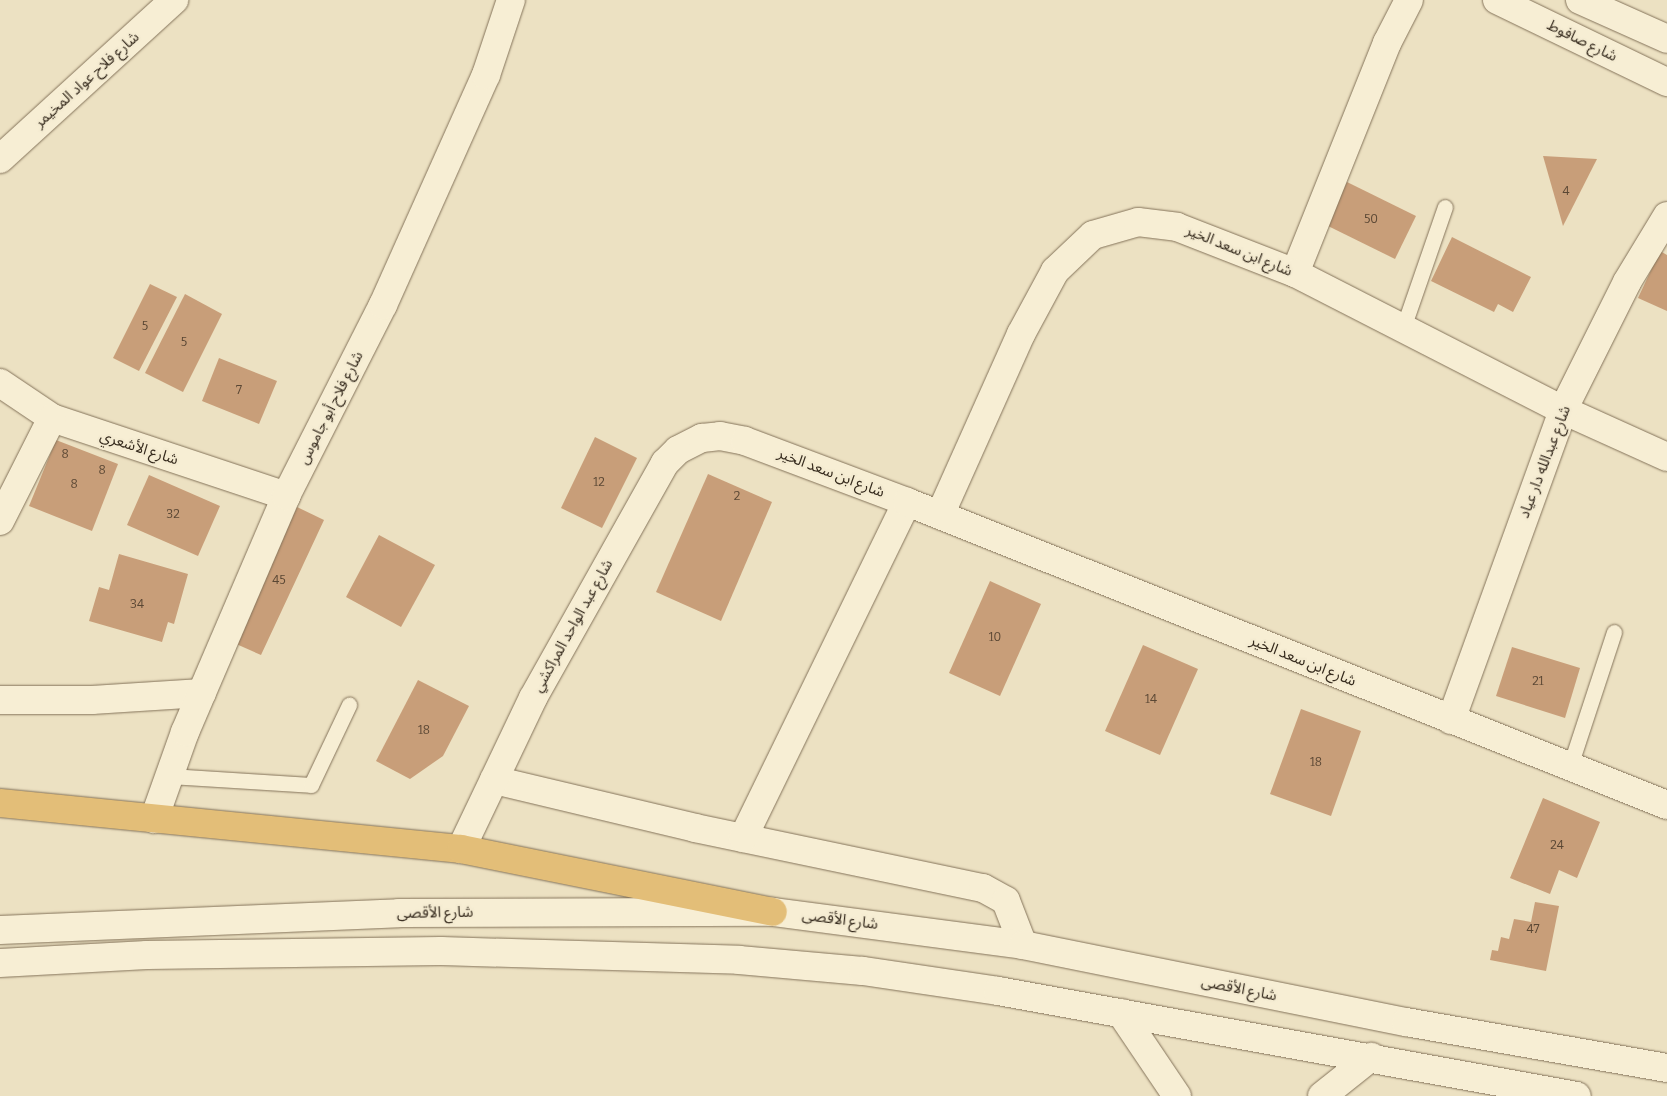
<!DOCTYPE html>
<html>
<head>
<meta charset="utf-8">
<style>
  body { margin:0 }
  #map { position:relative; width:1667px; height:1096px; overflow:hidden; background:#ece1c2; font-family:Bitter,"Noto Sans Arabic",serif }
  div>[style] { position:absolute }
  .building>* { inset:0; background:#c89e79 }
  .roads { filter:drop-shadow(0 0 1px #84735a) drop-shadow(0 0 1px #84735a) }
  .service>* { height:15px; margin:-7.5px; padding:0 7.5px; transform-origin:7.5px; border-radius:7.5px; background:#f7eed4 }
  .minor>* { height:28px; margin:-14px; padding:0 14px; transform-origin:14px; border-radius:14px; background:#f7eed4 }
  .tertiary>* { height:28px; margin:-14px; padding:0 14px; transform-origin:14px; border-radius:14px; background:#f7eed4 }
  .secondary>* { height:28px; margin:-14px; padding:0 14px; transform-origin:14px; border-radius:14px; background:#f7eed4 }
  .trunk>* { height:28px; margin:-14px; padding:0 14px; transform-origin:14px; border-radius:14px; background:#e3be78 }
  span { translate:-50% -50%; white-space:nowrap; text-align:center; line-height:1.15; -webkit-text-stroke:4.5px #f4ebd1; paint-order:stroke }
  .number-label { font-size:12px; color:#5a4734 }
  .number-label span { -webkit-text-stroke-width:0 }
  .street-label { font-size:15px; color:#352a1d }
</style>
</head>
<body>
<div id="map">
  <div class="building">
    <i style="clip-path:polygon(1543px 156px,1597px 159px,1563px 226px)"></i>
    <i style="clip-path:polygon(1347px 182px,1416px 216px,1395px 259px,1326px 225px)"></i>
    <i style="clip-path:polygon(1452px 237px,1531px 277px,1513px 312px,1498px 304px,1494px 312px,1431px 281px)"></i>
    <i style="clip-path:polygon(1660px 251px,1667px 255px,1667px 311px,1638px 298px)"></i>
    <i style="clip-path:polygon(150px 284px,177px 297px,139px 371px,113px 358px)"></i>
    <i style="clip-path:polygon(185px 294px,222px 314px,183px 392px,145px 373px)"></i>
    <i style="clip-path:polygon(219px 358px,277px 381px,259px 424px,202px 401px)"></i>
    <i style="clip-path:polygon(595px 437px,637px 458px,602px 528px,561px 508px)"></i>
    <i style="clip-path:polygon(56px 440px,118px 464px,92px 531px,29px 506px)"></i>
    <i style="clip-path:polygon(708px 474px,772px 502px,721px 621px,656px 592px)"></i>
    <i style="clip-path:polygon(149px 475px,220px 506px,198px 556px,127px 525px)"></i>
    <i style="clip-path:polygon(297px 507px,324px 520px,261px 655px,234px 643px)"></i>
    <i style="clip-path:polygon(379px 535px,435px 565px,401px 627px,346px 597px)"></i>
    <i style="clip-path:polygon(119px 554px,188px 574px,174px 624px,168px 622px,162px 642px,89px 621px,99px 587px,109px 590px)"></i>
    <i style="clip-path:polygon(990px 581px,1041px 604px,1000px 696px,949px 673px)"></i>
    <i style="clip-path:polygon(1143px 645px,1198px 669px,1160px 755px,1105px 731px)"></i>
    <i style="clip-path:polygon(1512px 647px,1580px 668px,1565px 718px,1496px 696px)"></i>
    <i style="clip-path:polygon(418px 680px,469px 706px,443px 756px,410px 779px,376px 761px)"></i>
    <i style="clip-path:polygon(1301px 709px,1361px 731px,1331px 816px,1270px 794px)"></i>
    <i style="clip-path:polygon(1543px 798px,1600px 822px,1577px 878px,1559px 870px,1550px 894px,1510px 878px)"></i>
    <i style="clip-path:polygon(1535px 902px,1559px 906px,1546px 971px,1490px 960px,1492px 950px,1498px 951px,1501px 937px,1509px 939px,1514px 919px,1531px 922px)"></i>
  </div>
  <div class="roads">
    <div class="service">
      <i style="left:1403px;top:328px;width:128px;rotate:-70.9deg"></i>
      <i style="left:1570px;top:766px;width:141px;rotate:-71.8deg"></i>
      <i style="left:169px;top:776px;width:142px;rotate:3.6deg"></i>
      <i style="left:311px;top:785px;width:89px;rotate:-64.6deg"></i>
    </div>
    <div class="minor">
      <i style="left:0;top:159px;width:236px;rotate:-42.4deg"></i>
      <i style="left:1295px;top:273px;width:248px;rotate:-68.2deg"></i>
      <i style="left:1387px;top:43px;width:48px;rotate:-62.9deg"></i>
      <i style="left:0;top:383px;width:63px;rotate:33.9deg"></i>
      <i style="left:52px;top:418px;width:247px;rotate:18.4deg"></i>
      <i style="left:940px;top:515px;width:198px;rotate:-65.9deg"></i>
      <i style="left:1021px;top:334px;width:72px;rotate:-61.6deg"></i>
      <i style="left:1055px;top:271px;width:52px;rotate:-43.5deg"></i>
      <i style="left:1093px;top:235px;width:47px;rotate:-16.1deg"></i>
      <i style="left:1138px;top:222px;width:39px;rotate:7deg"></i>
      <i style="left:1177px;top:227px;width:127px;rotate:21.3deg"></i>
      <i style="left:1295px;top:273px;width:301px;rotate:27.1deg"></i>
      <i style="left:1563px;top:410px;width:114px;rotate:24.3deg"></i>
      <i style="left:0;top:521px;width:115px;rotate:-63.2deg"></i>
      <i style="left:0;top:700px;width:92px"></i>
      <i style="left:92px;top:700px;width:110px;rotate:-3.6deg"></i>
      <i style="left:1451px;top:720px;width:330px;rotate:-70.1deg"></i>
      <i style="left:1563px;top:410px;width:143px;rotate:-63.4deg"></i>
      <i style="left:1627px;top:282px;width:77px;rotate:-58.8deg"></i>
      <i style="left:494px;top:780px;width:207px;rotate:13.4deg"></i>
      <i style="left:695px;top:828px;width:294px;rotate:11.8deg"></i>
      <i style="left:983px;top:888px;width:26px;rotate:29deg"></i>
      <i style="left:1006px;top:901px;width:47px;rotate:68.9deg"></i>
      <i style="left:154px;top:819px;width:92px;rotate:-70.4deg"></i>
      <i style="left:185px;top:732px;width:257px;rotate:-66.8deg"></i>
      <i style="left:286px;top:496px;width:214px;rotate:-63.1deg"></i>
      <i style="left:383px;top:305px;width:252px;rotate:-65.9deg"></i>
      <i style="left:486px;top:75px;width:79px;rotate:-71.6deg"></i>
      <i style="left:743px;top:838px;width:374px;rotate:-64deg"></i>
      <i style="left:461px;top:849px;width:167px;rotate:-64.5deg"></i>
      <i style="left:533px;top:698px;width:270px;rotate:-60.7deg"></i>
      <i style="left:665px;top:463px;width:18px;rotate:-45deg"></i>
      <i style="left:678px;top:450px;width:27px;rotate:-27deg"></i>
      <i style="left:702px;top:438px;width:18px;rotate:-6deg"></i>
      <i style="left:720px;top:436px;width:25px;rotate:11deg"></i>
      <i style="left:745px;top:441px;width:173px;rotate:20.6deg"></i>
      <i style="left:907px;top:502px;width:818px;rotate:21.74deg"></i>
    </div>
    <div class="tertiary">
      <i style="left:1497px;top:0;width:189px;rotate:25.8deg"></i>
      <i style="left:1580px;top:0;width:95px;rotate:24.1deg"></i>
      <i style="left:1121px;top:1013px;width:100px;rotate:56deg"></i>
      <i style="left:1322px;top:1096px;width:63px;rotate:-38.5deg"></i>
    </div>
    <div class="secondary">
      <i style="left:0;top:930px;width:399px;rotate:-2.4deg"></i>
      <i style="left:399px;top:913px;width:374px;rotate:-0.2deg"></i>
      <i style="left:773px;top:912px;width:252px;rotate:7.5deg"></i>
      <i style="left:1023px;top:945px;width:391px;rotate:11.4deg"></i>
      <i style="left:1406px;top:1022px;width:265px;rotate:10deg"></i>
      <i style="left:0;top:963px;width:147px;rotate:-3.1deg"></i>
      <i style="left:147px;top:955px;width:294px;rotate:-0.8deg"></i>
      <i style="left:441px;top:951px;width:298px;rotate:1.7deg"></i>
      <i style="left:739px;top:960px;width:124px;rotate:5.1deg"></i>
      <i style="left:863px;top:971px;width:136px;rotate:8.4deg"></i>
      <i style="left:998px;top:991px;width:588px;rotate:10.28deg"></i>
    </div>
    <div class="trunk">
      <i style="left:0;top:803px;width:463px;rotate:5.7deg"></i>
      <i style="left:461px;top:849px;width:318px;rotate:11.4deg"></i>
    </div>
  </div>
  <div class="number-label">
    <span style="left:1566px;top:192px">4</span>
    <span style="left:1371px;top:220px">50</span>
    <span style="left:145px;top:327px">5</span>
    <span style="left:184px;top:343px">5</span>
    <span style="left:239px;top:391px">7</span>
    <span style="left:65px;top:455px">8</span>
    <span style="left:102px;top:471px">8</span>
    <span style="left:599px;top:483px">12</span>
    <span style="left:74px;top:485px">8</span>
    <span style="left:737px;top:497px">2</span>
    <span style="left:173px;top:515px">32</span>
    <span style="left:279px;top:581px">45</span>
    <span style="left:137px;top:605px">34</span>
    <span style="left:995px;top:638px">10</span>
    <span style="left:1538px;top:682px">21</span>
    <span style="left:1151px;top:700px">14</span>
    <span style="left:424px;top:731px">18</span>
    <span style="left:1316px;top:763px">18</span>
    <span style="left:1557px;top:846px">24</span>
    <span style="left:1533px;top:930px">47</span>
  </div>
  <div class="street-label">
    <span style="left:1582px;top:41px;rotate:26deg">شارع صافوط</span>
    <span style="left:87px;top:80px;rotate:-42deg">شارع فلاح عواد المخيمر</span>
    <span style="left:1239px;top:251px;rotate:22deg">شارع ابن سعد الخير</span>
    <span style="left:331px;top:408px;rotate:-63deg">شارع فلاح أبو جاموس</span>
    <span style="left:139px;top:448px;rotate:18deg">شارع الأشعري</span>
    <span style="left:1545px;top:462px;rotate:-69deg">شارع عبدالله دار عياد</span>
    <span style="left:831px;top:473px;rotate:21deg">شارع ابن سعد الخير</span>
    <span style="left:573px;top:626px;rotate:-61deg">شارع عبد الواحد المراكشي</span>
    <span style="left:1303px;top:661px;rotate:22deg">شارع ابن سعد الخير</span>
    <span style="left:435px;top:913px;rotate:-1deg">شارع الأقصى</span>
    <span style="left:840px;top:920px;rotate:7deg">شارع الأقصى</span>
    <span style="left:1239px;top:989px;rotate:11deg">شارع الأقصى</span>
  </div>
</div>
</body>
</html>
